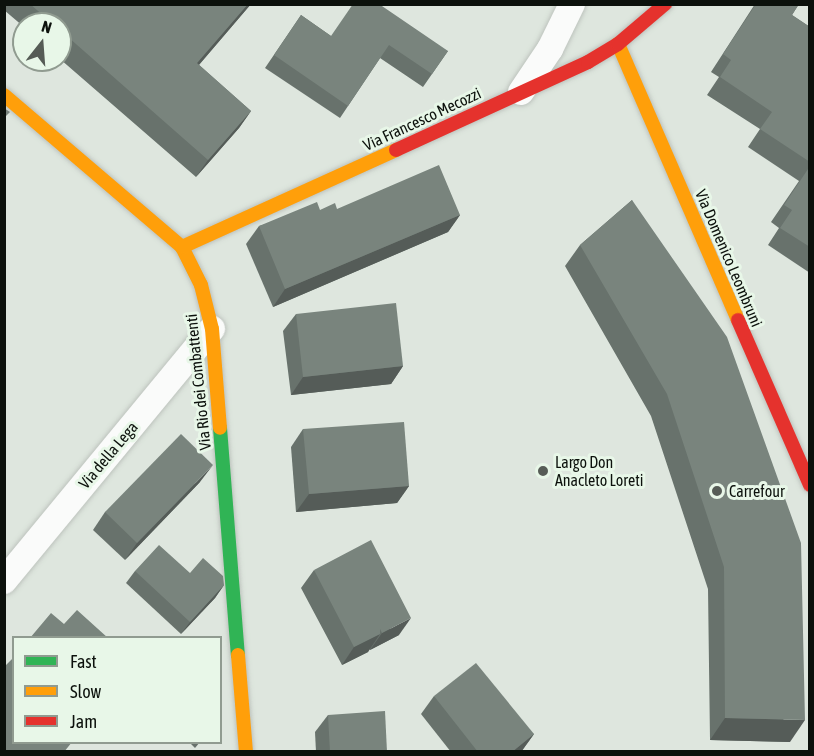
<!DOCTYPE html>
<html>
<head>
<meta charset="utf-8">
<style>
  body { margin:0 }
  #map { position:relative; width:814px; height:756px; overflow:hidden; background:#dee6de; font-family:"Asap Condensed",sans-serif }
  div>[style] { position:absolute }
  .roads { filter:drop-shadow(0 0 2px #bdc3bd) drop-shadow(0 0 2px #bdc3bd) }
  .street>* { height:26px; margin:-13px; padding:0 13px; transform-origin:13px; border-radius:13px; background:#fafbfa }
  .fast>* { height:14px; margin:-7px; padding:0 7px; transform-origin:7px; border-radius:7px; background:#30b455 }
  .slow>* { height:14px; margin:-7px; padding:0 7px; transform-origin:7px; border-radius:7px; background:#ff9f0a }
  .jam>* { height:14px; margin:-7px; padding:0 7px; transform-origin:7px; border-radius:7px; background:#e5322d }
  .wall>* { inset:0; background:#68726c }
  .shaded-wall>* { inset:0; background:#555c58 }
  .building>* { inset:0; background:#79847d }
  .dots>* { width:16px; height:16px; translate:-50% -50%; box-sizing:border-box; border:3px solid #e8f7e8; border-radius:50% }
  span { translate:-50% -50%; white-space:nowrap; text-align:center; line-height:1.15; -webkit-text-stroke:6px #e8f7e8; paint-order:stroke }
  .street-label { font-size:16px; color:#0c110c }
  .poi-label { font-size:16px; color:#0c110c }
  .left { translate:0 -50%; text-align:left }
  .frame { position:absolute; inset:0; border:6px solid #0c110c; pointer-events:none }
  .legend { position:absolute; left:12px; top:636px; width:210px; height:108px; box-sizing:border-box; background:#e8f7e8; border:2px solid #909b90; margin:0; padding:8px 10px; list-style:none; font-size:18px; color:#0c110c }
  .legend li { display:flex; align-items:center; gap:12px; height:30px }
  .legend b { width:30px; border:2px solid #909b90 }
  .north { position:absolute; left:12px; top:12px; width:60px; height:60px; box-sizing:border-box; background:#e8f7e8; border:2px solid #909b90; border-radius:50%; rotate:17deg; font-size:16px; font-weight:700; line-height:24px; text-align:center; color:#0c110c }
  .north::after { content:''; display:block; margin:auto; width:21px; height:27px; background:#565c56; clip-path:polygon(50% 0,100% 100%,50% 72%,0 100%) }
</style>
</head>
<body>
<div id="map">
  <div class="roads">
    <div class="street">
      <i style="left:521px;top:92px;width:52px;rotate:-56deg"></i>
      <i style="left:550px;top:49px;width:50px;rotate:-63.9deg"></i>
      <i style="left:4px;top:581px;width:327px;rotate:-50.5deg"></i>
    </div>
    <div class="fast">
      <i style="left:220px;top:428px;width:228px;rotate:85.5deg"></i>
    </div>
    <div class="slow">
      <i style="left:618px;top:44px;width:301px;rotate:66.5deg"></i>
      <i style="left:4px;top:95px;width:234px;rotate:40.5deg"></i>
      <i style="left:182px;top:247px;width:42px;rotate:63.4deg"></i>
      <i style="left:201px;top:285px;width:45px;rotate:76deg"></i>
      <i style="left:212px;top:329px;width:99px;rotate:85.4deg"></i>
      <i style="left:182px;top:247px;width:235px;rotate:-24.4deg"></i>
      <i style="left:238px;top:655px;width:97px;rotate:85.3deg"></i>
    </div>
    <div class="jam">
      <i style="left:396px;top:150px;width:211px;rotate:-24.6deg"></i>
      <i style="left:588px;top:62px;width:35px;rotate:-31deg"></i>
      <i style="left:618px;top:44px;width:62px;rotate:-40.4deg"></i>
      <i style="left:738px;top:320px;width:180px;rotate:66.4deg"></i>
    </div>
  </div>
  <div class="wall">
    <i style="clip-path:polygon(4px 4px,251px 4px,199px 65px,251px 111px,239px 128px,196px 177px,60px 59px,60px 24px,24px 24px,24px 27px,4px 10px)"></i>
    <i style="clip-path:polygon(755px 4px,799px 4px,792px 15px,810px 27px,810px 273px,768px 245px,779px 228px,771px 222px,799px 181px,748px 147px,760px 129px,707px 95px,719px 77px,711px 72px)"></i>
    <i style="clip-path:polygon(301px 15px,331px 36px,448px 51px,423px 87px,380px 58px,340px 118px,265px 68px)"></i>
    <i style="clip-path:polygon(632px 200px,790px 742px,710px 740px,708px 589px,651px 416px,565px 266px,580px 245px)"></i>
    <i style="clip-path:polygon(337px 209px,460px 215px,448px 232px,273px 307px,246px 244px,259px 226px,320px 210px)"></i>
    <i style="clip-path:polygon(296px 314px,403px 366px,391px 384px,291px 395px,283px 331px)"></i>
    <i style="clip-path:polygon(303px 429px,409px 486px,397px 503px,296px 512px,291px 447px)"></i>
    <i style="clip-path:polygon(200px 482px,125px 560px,93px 530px,105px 512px)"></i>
    <i style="clip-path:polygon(314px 570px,399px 635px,370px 650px,369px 649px,368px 652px,342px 665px,301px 588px)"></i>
    <i style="clip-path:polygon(135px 571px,190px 573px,224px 585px,215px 598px,181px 634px,126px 583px)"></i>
    <i style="clip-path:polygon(434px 696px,534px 734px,521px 752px,451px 752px,421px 714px)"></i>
    <i style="clip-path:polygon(328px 715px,387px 752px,316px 752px,315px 732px)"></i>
    <i style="clip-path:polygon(189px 742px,200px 742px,195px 748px)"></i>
  </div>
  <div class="shaded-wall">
    <i style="clip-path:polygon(248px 4px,251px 4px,185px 81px,197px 63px)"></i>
    <i style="clip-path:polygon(251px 111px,239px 128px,196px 177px,208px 160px)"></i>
    <i style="clip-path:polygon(460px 215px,448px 232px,273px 307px,285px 289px)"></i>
    <i style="clip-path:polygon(403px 366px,391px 384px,291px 395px,303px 377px)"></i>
    <i style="clip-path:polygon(213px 465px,200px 482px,125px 560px,137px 543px)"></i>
    <i style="clip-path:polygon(409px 486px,397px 503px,296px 512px,309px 494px)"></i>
    <i style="clip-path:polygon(224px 585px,215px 598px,181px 634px,190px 622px)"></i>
    <i style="clip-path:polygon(411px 618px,399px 635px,370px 650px,382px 633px)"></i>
    <i style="clip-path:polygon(380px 634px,368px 652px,342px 665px,354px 647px)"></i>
    <i style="clip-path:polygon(725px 718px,805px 720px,790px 742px,710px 740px)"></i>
    <i style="clip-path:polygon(534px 734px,521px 752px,512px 752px)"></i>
  </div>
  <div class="building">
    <i style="clip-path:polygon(30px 4px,248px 4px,197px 63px,251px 111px,208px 160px,60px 30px,60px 24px,53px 24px)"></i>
    <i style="clip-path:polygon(353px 4px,379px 4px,448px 51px,432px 74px,389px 45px,348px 106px,274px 55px,301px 15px,331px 36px)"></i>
    <i style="clip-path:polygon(756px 4px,799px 4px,792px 15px,810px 27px,810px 162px,760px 129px,772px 112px,720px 77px,731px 60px,723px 54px)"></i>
    <i style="clip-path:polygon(4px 108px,10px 112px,4px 118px)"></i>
    <i style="clip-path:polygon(439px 165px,460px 215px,285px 289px,259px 226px,317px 202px,320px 210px,335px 203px,337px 209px)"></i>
    <i style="clip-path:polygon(810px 166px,810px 247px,780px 228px,792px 210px,784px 205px)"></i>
    <i style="clip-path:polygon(632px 200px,727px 337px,801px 543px,805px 720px,725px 718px,724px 567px,667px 394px,580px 245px)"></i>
    <i style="clip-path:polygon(396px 303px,403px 366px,303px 377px,296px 314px)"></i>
    <i style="clip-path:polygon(404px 422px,409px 486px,309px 494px,303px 429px)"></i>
    <i style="clip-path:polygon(181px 434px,213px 465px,137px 543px,105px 512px)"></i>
    <i style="clip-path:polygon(371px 540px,411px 618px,382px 633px,380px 629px,380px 634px,354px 647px,314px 570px)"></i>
    <i style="clip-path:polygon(159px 545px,190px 573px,203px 558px,223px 576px,224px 585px,190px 622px,135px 571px)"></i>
    <i style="clip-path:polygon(77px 610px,108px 638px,30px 638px,51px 613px,64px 624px)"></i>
    <i style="clip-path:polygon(14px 657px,14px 742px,72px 742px,64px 752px,4px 752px,4px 667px)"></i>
    <i style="clip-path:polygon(476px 663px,534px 734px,512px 752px,478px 752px,434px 696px)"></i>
    <i style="clip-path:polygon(385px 711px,387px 752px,330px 752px,328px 715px)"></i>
  </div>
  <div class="dots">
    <i style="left:543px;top:471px;background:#565c56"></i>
    <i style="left:717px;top:491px;background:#565c56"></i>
  </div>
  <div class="street-label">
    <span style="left:422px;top:119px;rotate:-25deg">Via Francesco Mecozzi</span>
    <span style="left:729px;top:258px;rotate:67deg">Via Domenico Leombruni</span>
    <span style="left:198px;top:382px;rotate:-96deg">Via Rio dei Combattenti</span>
    <span style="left:108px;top:455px;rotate:-50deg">Via della Lega</span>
  </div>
  <div class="poi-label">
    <span class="left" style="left:555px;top:471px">Largo Don<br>Anacleto Loreti</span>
    <span class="left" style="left:729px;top:491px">Carrefour</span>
  </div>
  <div class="frame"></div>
  <ul class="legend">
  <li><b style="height:8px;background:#30b455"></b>Fast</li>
  <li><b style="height:8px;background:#ff9f0a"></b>Slow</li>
  <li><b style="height:8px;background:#e5322d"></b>Jam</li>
  </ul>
  <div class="north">N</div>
</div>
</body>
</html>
